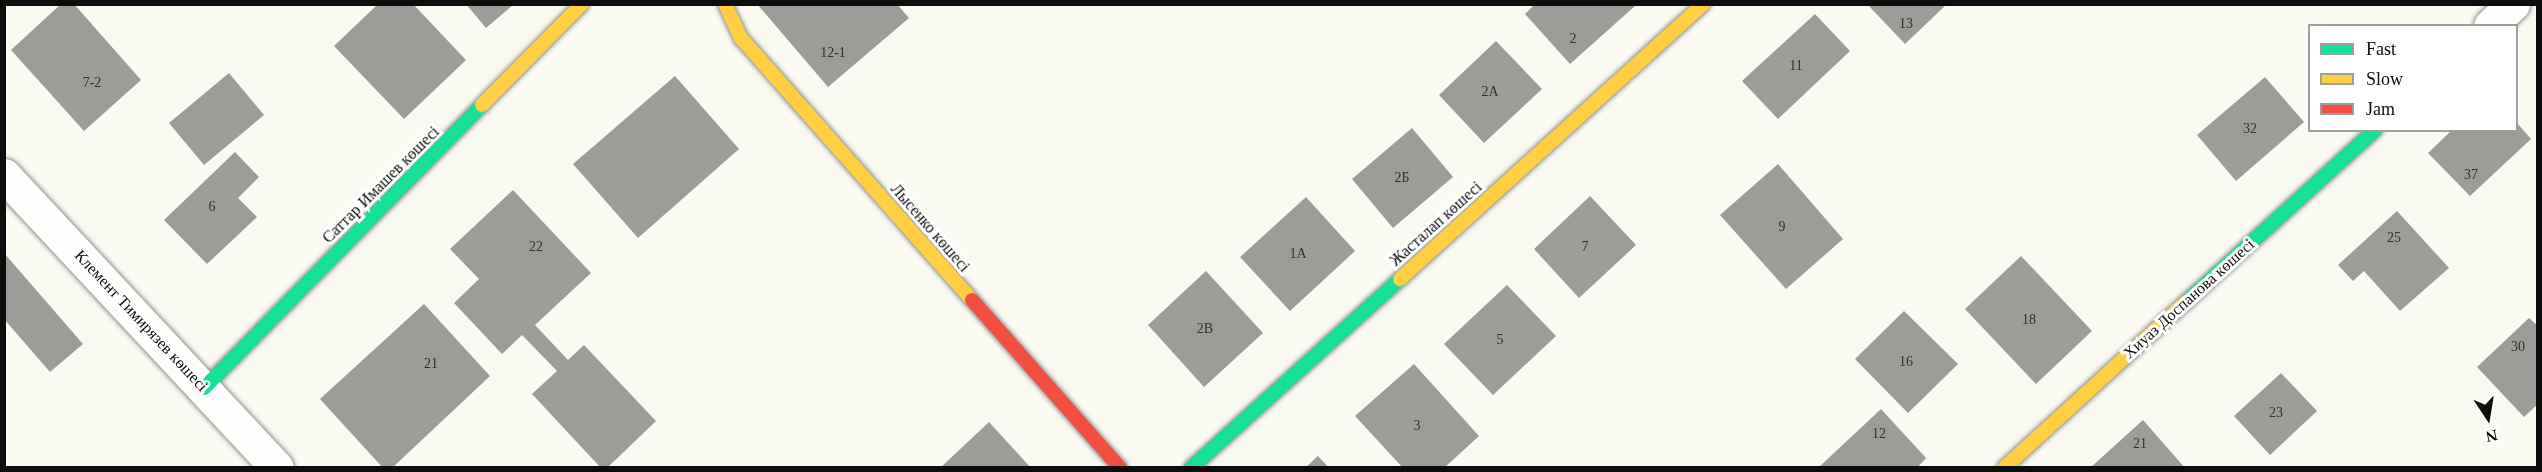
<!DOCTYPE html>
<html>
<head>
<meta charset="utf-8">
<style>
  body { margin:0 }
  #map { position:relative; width:2542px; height:472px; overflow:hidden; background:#faf9f2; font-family:Georgia,serif }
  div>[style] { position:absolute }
  .building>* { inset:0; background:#9d9c98 }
  .roads { filter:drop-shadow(0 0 2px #949390) drop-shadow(0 0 2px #949390) }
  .street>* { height:33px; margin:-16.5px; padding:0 16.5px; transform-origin:16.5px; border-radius:16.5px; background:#fefefd }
  .fast>* { height:14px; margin:-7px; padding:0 7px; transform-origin:7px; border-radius:7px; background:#16e098 }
  .slow>* { height:14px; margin:-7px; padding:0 7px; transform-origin:7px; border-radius:7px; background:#ffcf43 }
  .jam>* { height:14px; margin:-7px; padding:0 7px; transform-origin:7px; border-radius:7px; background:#f24e42 }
  span { translate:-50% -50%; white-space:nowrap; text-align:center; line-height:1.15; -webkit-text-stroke:6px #fff; paint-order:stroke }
  .number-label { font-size:14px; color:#313130 }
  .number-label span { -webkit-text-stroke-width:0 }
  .street-label { font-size:16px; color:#0d0d0d }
  .frame { position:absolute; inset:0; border:6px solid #0d0d0d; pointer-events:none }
  .legend { position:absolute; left:2308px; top:24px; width:210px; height:108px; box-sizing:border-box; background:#fff; border:2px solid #9e9e9e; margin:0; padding:8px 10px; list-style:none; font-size:18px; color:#0d0d0d }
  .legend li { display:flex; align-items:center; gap:12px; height:30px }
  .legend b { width:30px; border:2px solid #9e9e9e }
  .north { position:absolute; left:2458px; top:388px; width:60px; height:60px; -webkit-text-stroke:4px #fff; paint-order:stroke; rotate:168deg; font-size:16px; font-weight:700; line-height:24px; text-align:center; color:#0d0d0d }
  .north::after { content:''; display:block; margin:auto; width:21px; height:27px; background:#0d0d0d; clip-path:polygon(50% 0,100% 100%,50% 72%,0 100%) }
</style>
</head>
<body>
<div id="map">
  <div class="building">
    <i style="clip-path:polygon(61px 4px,74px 4px,141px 80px,84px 131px,11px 50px)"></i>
    <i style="clip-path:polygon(378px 4px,413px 4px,466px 60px,404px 119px,334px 46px)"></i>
    <i style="clip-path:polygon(466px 4px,514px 4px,486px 28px)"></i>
    <i style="clip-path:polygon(757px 4px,897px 4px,909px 18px,828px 87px)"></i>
    <i style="clip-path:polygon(1535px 4px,1634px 4px,1635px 6px,1570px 64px,1525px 14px)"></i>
    <i style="clip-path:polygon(1867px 4px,1947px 4px,1905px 44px)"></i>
    <i style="clip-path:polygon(1815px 14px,1850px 51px,1778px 119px,1742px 81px)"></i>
    <i style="clip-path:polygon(1496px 41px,1542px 89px,1484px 143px,1439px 95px)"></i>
    <i style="clip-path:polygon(229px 73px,264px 115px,204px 165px,169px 123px)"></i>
    <i style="clip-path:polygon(675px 76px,739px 149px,638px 238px,573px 164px)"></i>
    <i style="clip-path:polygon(2265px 77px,2304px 122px,2236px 181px,2197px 135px)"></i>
    <i style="clip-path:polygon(2517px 123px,2531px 139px,2470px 196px,2428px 153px,2452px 130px,2517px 130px)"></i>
    <i style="clip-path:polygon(1412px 128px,1453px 177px,1393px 228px,1352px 179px)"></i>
    <i style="clip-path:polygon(235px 152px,259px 177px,238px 198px,257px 217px,207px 264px,164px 220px)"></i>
    <i style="clip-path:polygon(1778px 164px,1843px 239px,1786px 289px,1720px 215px)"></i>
    <i style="clip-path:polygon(513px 190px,591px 273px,535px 325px,568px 360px,584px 345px,656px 421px,607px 468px,601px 468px,532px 394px,557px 371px,522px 335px,502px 354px,454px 303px,479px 279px,450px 249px)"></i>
    <i style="clip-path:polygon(1590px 196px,1636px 245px,1579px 298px,1534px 249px)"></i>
    <i style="clip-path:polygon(1306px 197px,1355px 251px,1290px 311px,1240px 257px)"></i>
    <i style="clip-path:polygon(2397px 211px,2449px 268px,2400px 311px,2364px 271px,2353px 281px,2338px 265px)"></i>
    <i style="clip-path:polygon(4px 253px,83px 344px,50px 372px,4px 319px)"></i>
    <i style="clip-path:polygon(2021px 256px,2092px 331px,2036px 384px,1965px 309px)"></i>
    <i style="clip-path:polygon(1206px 271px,1263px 333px,1204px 387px,1148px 325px)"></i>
    <i style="clip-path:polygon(1507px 285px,1556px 336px,1493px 395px,1444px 344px)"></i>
    <i style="clip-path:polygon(424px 304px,490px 376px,392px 468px,383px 468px,320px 399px)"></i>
    <i style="clip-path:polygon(1904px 311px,1958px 364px,1908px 413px,1855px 359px)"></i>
    <i style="clip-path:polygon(2529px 318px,2538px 326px,2538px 404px,2524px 417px,2477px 367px)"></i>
    <i style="clip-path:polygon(1414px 364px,1479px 436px,1444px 468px,1403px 468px,1355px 416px)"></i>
    <i style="clip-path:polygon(2281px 373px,2317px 411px,2270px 455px,2234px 416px)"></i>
    <i style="clip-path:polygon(1881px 409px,1926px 458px,1917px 468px,1818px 468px)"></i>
    <i style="clip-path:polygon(2143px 420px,2185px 468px,2090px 468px)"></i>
    <i style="clip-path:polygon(989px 422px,1031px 468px,940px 468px)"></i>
    <i style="clip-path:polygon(1318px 456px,1329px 468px,1305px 468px)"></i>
  </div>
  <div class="roads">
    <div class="street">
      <i style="left:2490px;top:26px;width:32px;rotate:-44deg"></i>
      <i style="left:4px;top:175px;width:400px;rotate:47deg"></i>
    </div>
    <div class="fast">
      <i style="left:2186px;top:302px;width:256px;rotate:-42.3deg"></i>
      <i style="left:204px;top:388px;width:397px;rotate:-45.5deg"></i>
      <i style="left:1191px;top:468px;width:282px;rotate:-42.1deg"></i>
    </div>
    <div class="slow">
      <i style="left:725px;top:4px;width:38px;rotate:65deg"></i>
      <i style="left:741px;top:38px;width:349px;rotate:48.6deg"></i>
      <i style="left:482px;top:105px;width:142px;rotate:-45.3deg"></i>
      <i style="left:1400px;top:279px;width:409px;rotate:-42.2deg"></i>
      <i style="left:2004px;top:468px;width:246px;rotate:-42.4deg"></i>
    </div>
    <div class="jam">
      <i style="left:972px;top:300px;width:224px;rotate:48.6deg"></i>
    </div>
  </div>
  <div class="number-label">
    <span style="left:1906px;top:24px">13</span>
    <span style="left:1573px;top:39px">2</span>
    <span style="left:833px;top:53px">12-1</span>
    <span style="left:1796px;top:66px">11</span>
    <span style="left:92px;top:83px">7-2</span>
    <span style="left:1490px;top:92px">2А</span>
    <span style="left:2250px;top:129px">32</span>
    <span style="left:2471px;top:175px">37</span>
    <span style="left:1402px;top:178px">2Б</span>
    <span style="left:212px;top:207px">6</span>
    <span style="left:1782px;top:227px">9</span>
    <span style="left:2394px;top:238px">25</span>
    <span style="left:536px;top:247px">22</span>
    <span style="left:1585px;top:247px">7</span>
    <span style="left:1298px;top:254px">1А</span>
    <span style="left:2029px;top:320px">18</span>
    <span style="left:1205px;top:329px">2В</span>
    <span style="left:1500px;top:340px">5</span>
    <span style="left:2518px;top:347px">30</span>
    <span style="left:1906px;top:362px">16</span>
    <span style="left:431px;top:364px">21</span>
    <span style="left:2276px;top:413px">23</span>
    <span style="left:1417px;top:426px">3</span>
    <span style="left:1879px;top:434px">12</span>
    <span style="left:2140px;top:444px">21</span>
  </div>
  <div class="street-label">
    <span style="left:381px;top:185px;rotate:-45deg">Саттар Имашев көшесі</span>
    <span style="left:1436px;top:224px;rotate:-42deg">Жасталап көшесі</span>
    <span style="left:930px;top:228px;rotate:49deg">Лысенко көшесі</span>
    <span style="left:2189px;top:299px;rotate:-42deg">Хиуаз Доспанова көшесі</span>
    <span style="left:141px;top:321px;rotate:47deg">Клемент Тимирязев көшесі</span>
  </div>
  <div class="frame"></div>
  <ul class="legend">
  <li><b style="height:8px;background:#16e098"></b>Fast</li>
  <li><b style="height:8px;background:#ffcf43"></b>Slow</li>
  <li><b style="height:8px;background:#f24e42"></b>Jam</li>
  </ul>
  <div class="north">N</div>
</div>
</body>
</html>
